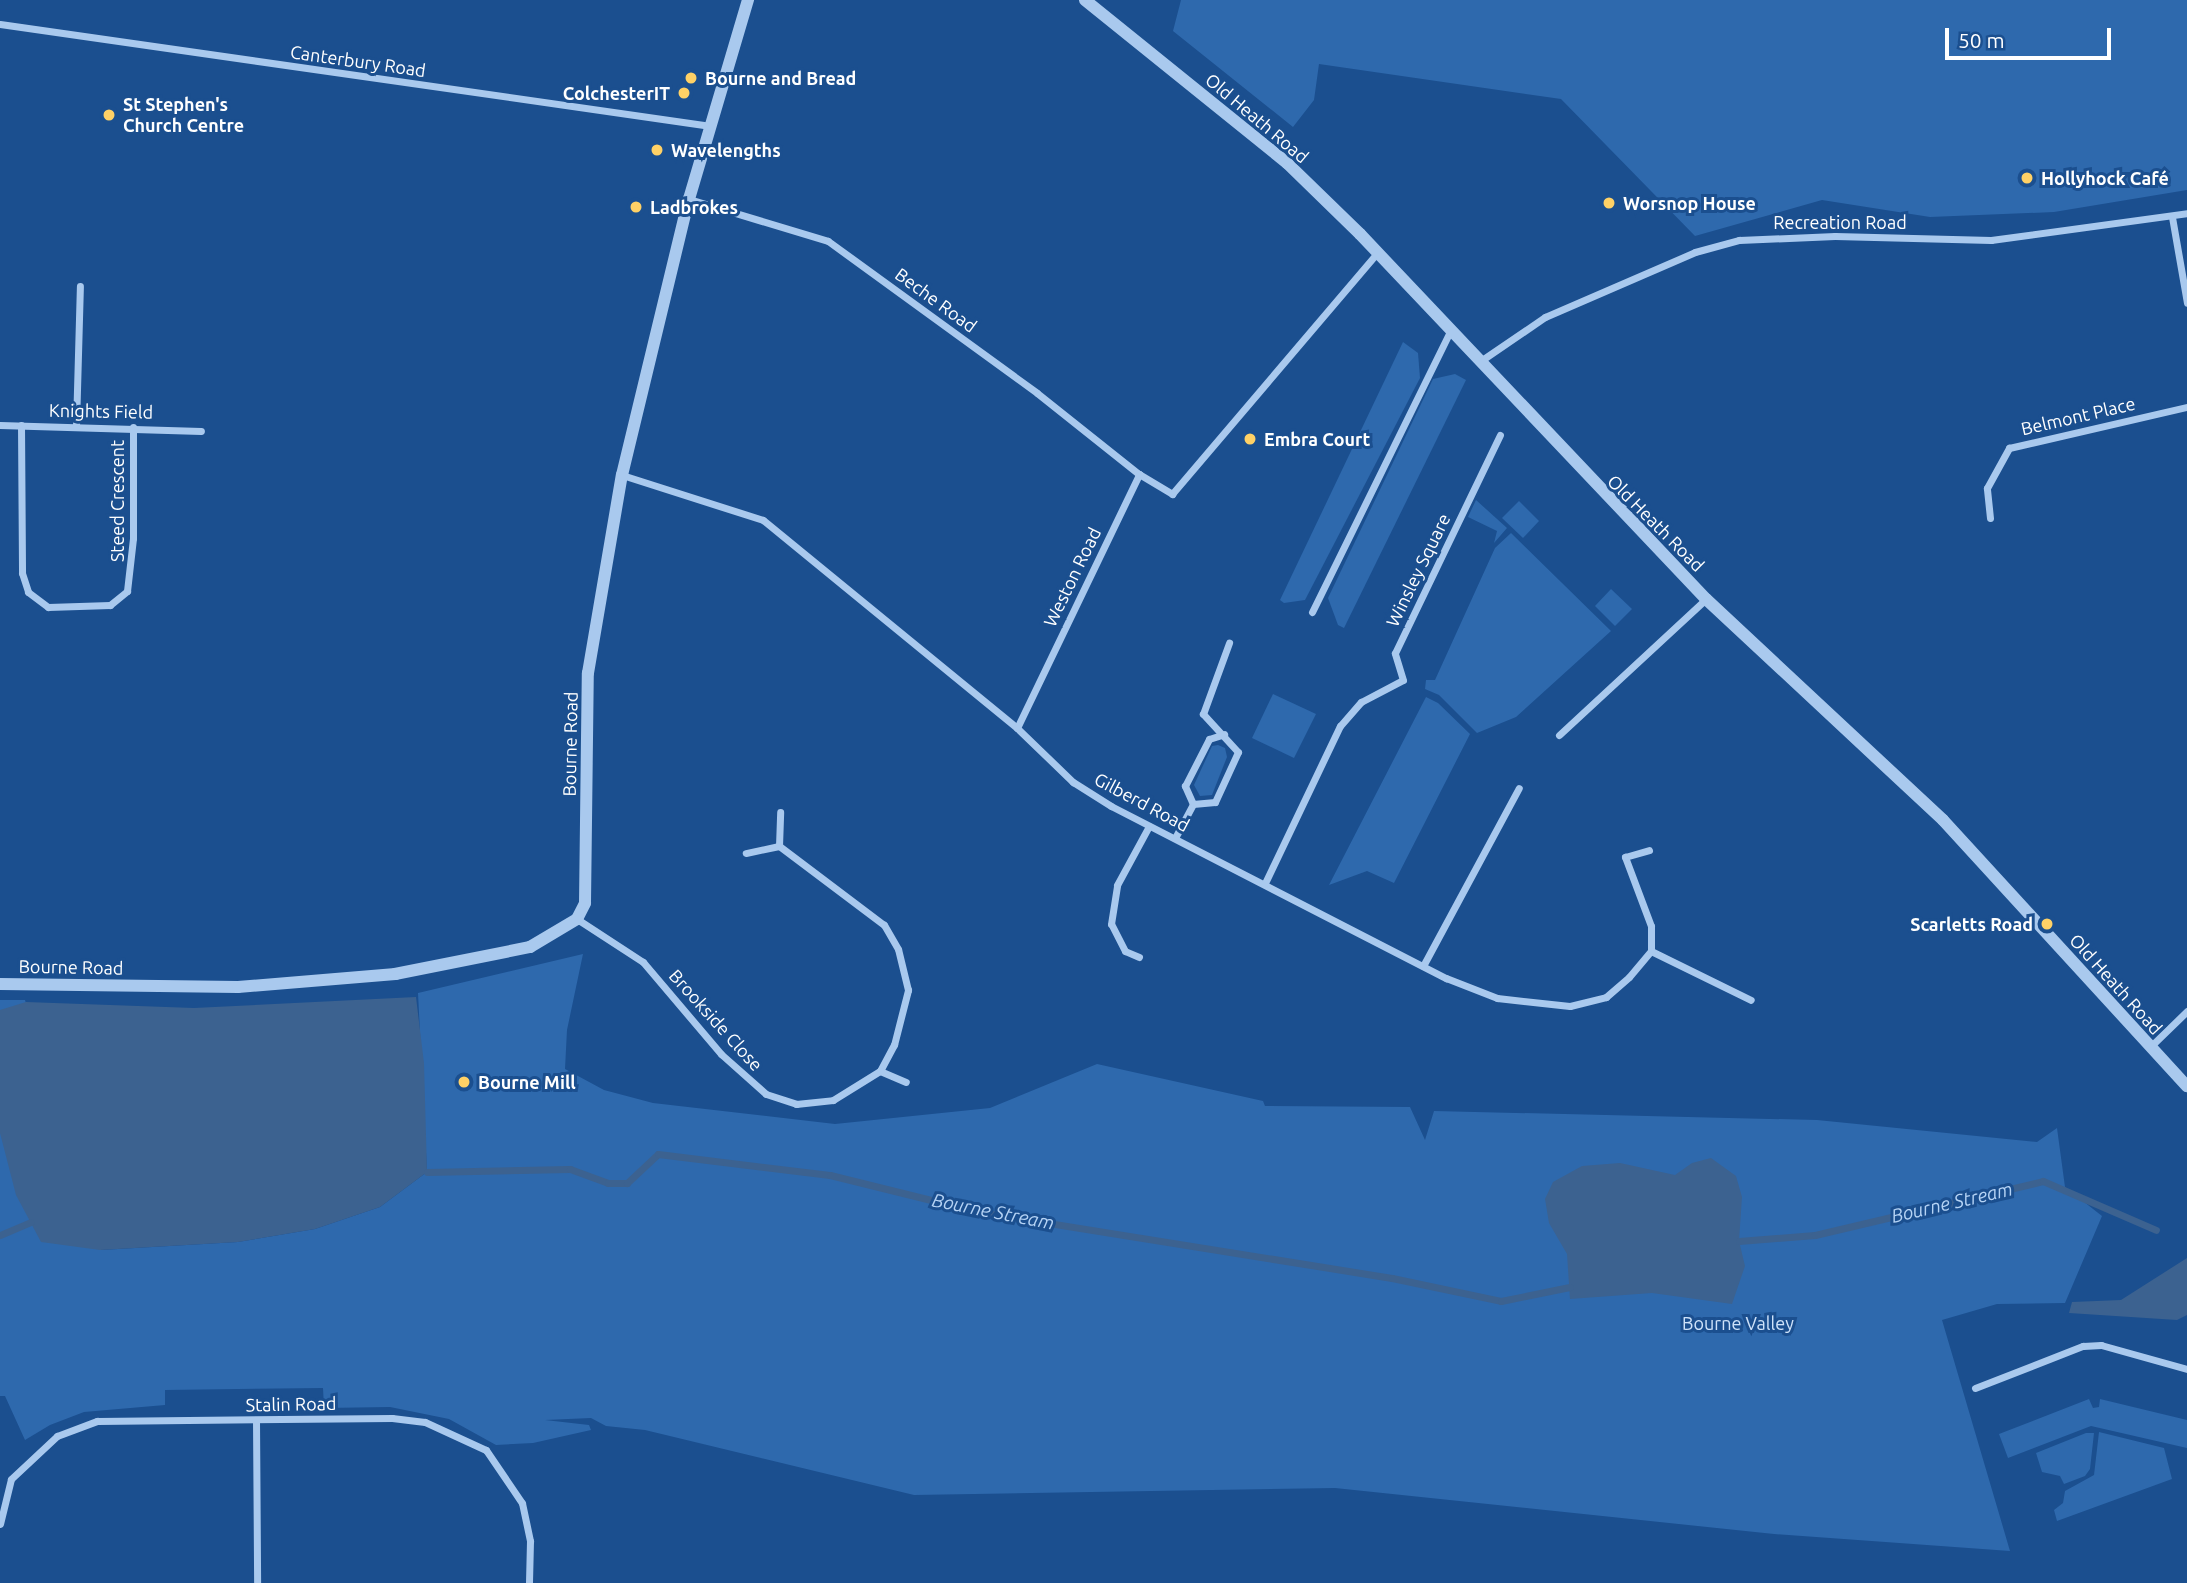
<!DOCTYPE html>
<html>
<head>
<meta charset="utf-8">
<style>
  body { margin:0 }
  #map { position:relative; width:2187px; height:1583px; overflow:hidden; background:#1b4f8f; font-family:Ubuntu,sans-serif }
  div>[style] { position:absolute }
  .green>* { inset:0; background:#2e69ad }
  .water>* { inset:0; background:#3c6290 }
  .stream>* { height:7px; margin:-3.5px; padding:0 3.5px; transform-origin:3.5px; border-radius:3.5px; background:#3c6290 }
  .minor>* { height:7px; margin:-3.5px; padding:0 3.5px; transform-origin:3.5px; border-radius:3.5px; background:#a9c9ee }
  .tertiary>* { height:12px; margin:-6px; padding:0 6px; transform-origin:6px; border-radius:6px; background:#a9c9ee }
  .dots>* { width:19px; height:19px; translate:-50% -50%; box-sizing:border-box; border:4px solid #1b4f8f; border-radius:50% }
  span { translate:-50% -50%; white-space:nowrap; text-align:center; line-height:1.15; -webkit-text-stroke:6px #1b4f8f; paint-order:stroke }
  .street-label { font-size:18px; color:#fff }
  .poi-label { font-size:18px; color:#fff; font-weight:700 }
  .left { translate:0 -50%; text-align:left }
  .right { translate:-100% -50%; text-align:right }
  .park-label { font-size:18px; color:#cfe3fa }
  .water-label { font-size:19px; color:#b5d3f5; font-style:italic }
  .scale { position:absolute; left:1945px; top:28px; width:166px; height:32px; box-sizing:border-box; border:4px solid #fff; border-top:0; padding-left:9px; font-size:21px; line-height:24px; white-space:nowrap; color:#fff; -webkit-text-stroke:5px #1b4f8f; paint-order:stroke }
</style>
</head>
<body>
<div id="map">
  <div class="green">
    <i style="clip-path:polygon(1181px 0,2187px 0,2187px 190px,2054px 212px,1930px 217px,1822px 200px,1695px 236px,1561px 99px,1319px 64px,1314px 100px,1293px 127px,1173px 31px)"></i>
    <i style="clip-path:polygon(1403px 342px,1418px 353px,1420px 378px,1305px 600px,1284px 603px,1280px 600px)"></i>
    <i style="clip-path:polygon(1455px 374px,1466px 380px,1344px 628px,1338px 625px,1328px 598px,1433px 379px)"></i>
    <i style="clip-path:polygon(1476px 500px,1507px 528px,1494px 543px,1497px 531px,1468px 517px)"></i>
    <i style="clip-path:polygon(1519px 501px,1539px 521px,1523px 538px,1502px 518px)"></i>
    <i style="clip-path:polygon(1511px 533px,1611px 631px,1516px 717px,1477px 733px,1439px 695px,1425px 689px,1426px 680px,1435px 680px,1495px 548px)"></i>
    <i style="clip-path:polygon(1611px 589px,1632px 609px,1615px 626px,1595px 606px)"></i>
    <i style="clip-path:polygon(1273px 694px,1316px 714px,1294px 758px,1252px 738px)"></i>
    <i style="clip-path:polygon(1426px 697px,1438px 703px,1470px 734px,1394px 883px,1367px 871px,1329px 885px)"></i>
    <i style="clip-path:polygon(1218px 745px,1225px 748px,1227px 757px,1212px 795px,1200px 796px,1194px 785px,1212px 746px)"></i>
    <i style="clip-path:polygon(583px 954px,567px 1030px,565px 1069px,604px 1090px,653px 1103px,835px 1124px,990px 1108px,1097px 1064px,1263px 1101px,1265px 1106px,1410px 1107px,1425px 1140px,1434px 1111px,1817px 1120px,2037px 1142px,2057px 1128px,2065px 1187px,2102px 1216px,2065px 1303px,1997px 1304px,1942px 1320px,2010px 1551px,1774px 1534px,1335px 1488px,914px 1495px,645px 1430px,606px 1426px,591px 1418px,545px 1420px,589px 1425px,591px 1430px,533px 1443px,496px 1445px,449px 1419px,390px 1407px,324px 1408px,323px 1388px,165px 1390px,165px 1405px,84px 1412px,50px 1425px,25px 1440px,5px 1396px,0 1396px,0 1000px,25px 1000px,101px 1250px,238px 1242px,315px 1229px,380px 1207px,427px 1172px,418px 993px)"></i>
    <i style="clip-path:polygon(2089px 1399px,2093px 1408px,2099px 1407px,2100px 1399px,2187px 1420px,2187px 1448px,2091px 1426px,2008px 1458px,1999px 1434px)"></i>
    <i style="clip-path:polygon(2099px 1432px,2164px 1448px,2172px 1479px,2057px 1521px,2054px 1510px,2063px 1503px,2065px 1491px,2094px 1475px)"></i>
    <i style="clip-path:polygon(2086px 1433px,2094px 1433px,2090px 1469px,2085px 1476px,2064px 1484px,2060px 1476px,2042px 1472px,2036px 1453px)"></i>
  </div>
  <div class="water">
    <i style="clip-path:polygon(416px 997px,424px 1063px,427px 1172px,380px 1207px,315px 1229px,238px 1242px,100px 1250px,41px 1242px,16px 1195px,0 1133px,0 1010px,26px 1002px,194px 1008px)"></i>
    <i style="clip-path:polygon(1711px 1158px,1736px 1176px,1742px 1197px,1739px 1241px,1745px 1266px,1732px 1304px,1652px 1293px,1570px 1299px,1567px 1254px,1549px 1223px,1545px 1199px,1553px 1182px,1582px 1166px,1620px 1163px,1675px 1175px,1692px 1163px)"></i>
    <i style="clip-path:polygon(2187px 1258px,2187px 1315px,2177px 1320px,2069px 1313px,2072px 1302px,2121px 1300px)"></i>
  </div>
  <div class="stream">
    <i style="left:427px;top:1172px;width:143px;rotate:-1.2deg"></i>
    <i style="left:570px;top:1169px;width:40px;rotate:20.2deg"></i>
    <i style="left:608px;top:1183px;width:19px"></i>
    <i style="left:627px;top:1183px;width:42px;rotate:-43.1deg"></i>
    <i style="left:658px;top:1154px;width:173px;rotate:7deg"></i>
    <i style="left:830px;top:1175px;width:154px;rotate:13.9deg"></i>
    <i style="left:980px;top:1212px;width:417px;rotate:9.1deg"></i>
    <i style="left:1392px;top:1278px;width:111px;rotate:11.9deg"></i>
    <i style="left:1501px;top:1301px;width:70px;rotate:-11.5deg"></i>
    <i style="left:0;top:1235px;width:33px;rotate:-23deg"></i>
    <i style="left:1739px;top:1241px;width:76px;rotate:-4.5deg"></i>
    <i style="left:1815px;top:1235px;width:234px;rotate:-13.3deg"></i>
    <i style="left:2043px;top:1181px;width:123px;rotate:23.4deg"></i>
  </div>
  <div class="minor">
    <i style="left:0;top:24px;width:718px;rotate:8.16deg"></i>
    <i style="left:689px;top:199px;width:145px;rotate:16.8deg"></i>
    <i style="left:828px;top:241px;width:258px;rotate:36deg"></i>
    <i style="left:1037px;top:393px;width:130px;rotate:38.5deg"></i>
    <i style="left:2172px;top:217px;width:87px;rotate:80.1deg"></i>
    <i style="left:1479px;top:362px;width:80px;rotate:-34.3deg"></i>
    <i style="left:1545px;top:317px;width:163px;rotate:-23.4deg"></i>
    <i style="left:1695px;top:252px;width:46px;rotate:-15.3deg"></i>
    <i style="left:1739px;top:240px;width:96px;rotate:-2.4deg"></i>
    <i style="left:1835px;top:236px;width:156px;rotate:1.5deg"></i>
    <i style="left:1991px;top:240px;width:198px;rotate:-7.8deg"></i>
    <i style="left:0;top:425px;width:201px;rotate:1.7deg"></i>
    <i style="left:21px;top:425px;width:148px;rotate:89.6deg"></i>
    <i style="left:22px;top:573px;width:20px;rotate:72deg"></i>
    <i style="left:28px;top:592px;width:25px;rotate:37deg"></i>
    <i style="left:48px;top:607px;width:62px;rotate:-1.8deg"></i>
    <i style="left:110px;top:605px;width:22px;rotate:-39deg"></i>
    <i style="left:127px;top:591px;width:53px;rotate:-83.5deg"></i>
    <i style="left:133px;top:538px;width:111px;rotate:-90deg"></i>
    <i style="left:76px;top:426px;width:140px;rotate:-88.4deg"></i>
    <i style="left:622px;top:475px;width:148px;rotate:17.7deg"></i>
    <i style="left:763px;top:520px;width:328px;rotate:39.3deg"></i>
    <i style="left:1017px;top:728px;width:78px;rotate:44deg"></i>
    <i style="left:1073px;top:782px;width:45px;rotate:32.3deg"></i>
    <i style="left:1111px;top:806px;width:377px;rotate:27.2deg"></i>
    <i style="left:1446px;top:978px;width:55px;rotate:21.4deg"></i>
    <i style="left:1497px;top:998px;width:73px;rotate:6.3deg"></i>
    <i style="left:1570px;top:1006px;width:37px;rotate:-14deg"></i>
    <i style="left:1606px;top:997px;width:30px;rotate:-41deg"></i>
    <i style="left:1629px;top:977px;width:34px;rotate:-50deg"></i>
    <i style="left:1651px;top:951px;width:25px;rotate:-90deg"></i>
    <i style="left:1651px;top:926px;width:74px;rotate:-110.6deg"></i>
    <i style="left:1625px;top:857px;width:25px;rotate:-16deg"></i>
    <i style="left:1990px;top:518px;width:30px;rotate:-96deg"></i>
    <i style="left:1987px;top:488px;width:46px;rotate:-61.2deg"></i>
    <i style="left:2009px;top:448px;width:183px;rotate:-13deg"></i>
    <i style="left:1312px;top:612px;width:312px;rotate:-63.8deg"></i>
    <i style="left:1017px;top:728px;width:282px;rotate:-64.3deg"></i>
    <i style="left:1139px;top:474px;width:39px;rotate:31deg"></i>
    <i style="left:1172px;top:494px;width:316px;rotate:-49.6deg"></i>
    <i style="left:1559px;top:735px;width:200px;rotate:-42.8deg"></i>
    <i style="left:1193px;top:804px;width:20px;rotate:-114deg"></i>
    <i style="left:1185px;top:786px;width:53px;rotate:-62.9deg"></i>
    <i style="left:1209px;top:739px;width:16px;rotate:-18deg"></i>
    <i style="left:1175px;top:838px;width:38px;rotate:-62deg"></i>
    <i style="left:1193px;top:804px;width:22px;rotate:-5deg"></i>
    <i style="left:1215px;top:802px;width:55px;rotate:-65.3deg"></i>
    <i style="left:1238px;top:752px;width:52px;rotate:-132.6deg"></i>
    <i style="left:1203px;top:714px;width:76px;rotate:-69.9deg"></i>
    <i style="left:779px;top:846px;width:34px;rotate:-88deg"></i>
    <i style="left:1265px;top:883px;width:174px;rotate:-64.5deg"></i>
    <i style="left:1340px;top:726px;width:32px;rotate:-49deg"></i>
    <i style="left:1361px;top:702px;width:47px;rotate:-27.6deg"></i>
    <i style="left:1403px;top:680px;width:28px;rotate:-107deg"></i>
    <i style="left:1395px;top:653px;width:242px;rotate:-64.3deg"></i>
    <i style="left:577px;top:919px;width:79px;rotate:33.1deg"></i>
    <i style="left:643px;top:962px;width:121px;rotate:49.7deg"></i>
    <i style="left:721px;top:1054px;width:60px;rotate:41.6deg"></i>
    <i style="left:766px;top:1094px;width:32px;rotate:18deg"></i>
    <i style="left:796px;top:1104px;width:37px;rotate:-6deg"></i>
    <i style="left:833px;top:1100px;width:55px;rotate:-31.7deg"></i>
    <i style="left:880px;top:1071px;width:30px;rotate:-62deg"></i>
    <i style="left:894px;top:1045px;width:57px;rotate:-75.7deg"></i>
    <i style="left:908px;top:990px;width:42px;rotate:-103.7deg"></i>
    <i style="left:898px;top:949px;width:28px;rotate:-120deg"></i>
    <i style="left:884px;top:925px;width:131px;rotate:-143deg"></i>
    <i style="left:779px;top:846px;width:34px;rotate:168deg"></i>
    <i style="left:1651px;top:951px;width:111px;rotate:26.1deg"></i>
    <i style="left:1139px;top:957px;width:15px;rotate:-157deg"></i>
    <i style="left:1125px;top:951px;width:30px;rotate:-117deg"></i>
    <i style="left:1111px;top:924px;width:39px;rotate:-81deg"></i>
    <i style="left:1117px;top:885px;width:67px;rotate:-61.5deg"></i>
    <i style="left:1423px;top:966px;width:202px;rotate:-61.7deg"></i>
    <i style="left:2150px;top:1047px;width:52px;rotate:-44.2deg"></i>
    <i style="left:880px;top:1071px;width:28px;rotate:23deg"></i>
    <i style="left:1975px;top:1388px;width:116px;rotate:-21.3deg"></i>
    <i style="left:2083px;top:1346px;width:18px;rotate:-3deg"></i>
    <i style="left:2101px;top:1345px;width:89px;rotate:15.6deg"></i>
    <i style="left:256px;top:1420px;width:163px;rotate:89.6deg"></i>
    <i style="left:0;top:1524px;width:46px;rotate:-76.3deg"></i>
    <i style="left:11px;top:1479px;width:63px;rotate:-43.1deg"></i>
    <i style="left:57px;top:1436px;width:43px;rotate:-20.6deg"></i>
    <i style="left:97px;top:1421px;width:295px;rotate:-0.6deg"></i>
    <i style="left:392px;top:1418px;width:33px;rotate:7deg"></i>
    <i style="left:425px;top:1422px;width:67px;rotate:24.7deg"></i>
    <i style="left:486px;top:1450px;width:64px;rotate:55.8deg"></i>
    <i style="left:522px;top:1503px;width:39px;rotate:78deg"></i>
    <i style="left:530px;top:1541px;width:42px;rotate:91.4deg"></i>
  </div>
  <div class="tertiary">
    <i style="left:1085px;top:0;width:260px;rotate:38.9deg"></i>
    <i style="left:1287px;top:163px;width:102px;rotate:44.2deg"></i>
    <i style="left:1360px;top:234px;width:503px;rotate:46.53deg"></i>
    <i style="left:1706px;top:599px;width:324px;rotate:43deg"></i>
    <i style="left:1943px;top:820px;width:361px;rotate:47.5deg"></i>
    <i style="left:0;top:984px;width:238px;rotate:0.7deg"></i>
    <i style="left:238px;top:987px;width:158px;rotate:-4.7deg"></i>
    <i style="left:395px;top:974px;width:138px;rotate:-11.3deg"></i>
    <i style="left:530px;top:947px;width:55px;rotate:-30.8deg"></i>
    <i style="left:577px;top:919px;width:18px;rotate:-63deg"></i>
    <i style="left:585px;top:903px;width:230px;rotate:-89.3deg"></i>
    <i style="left:588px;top:673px;width:201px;rotate:-80.3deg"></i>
    <i style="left:622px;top:475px;width:284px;rotate:-76.4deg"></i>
    <i style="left:689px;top:199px;width:208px;rotate:-73.5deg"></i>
  </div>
  <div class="dots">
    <i style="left:691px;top:78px;background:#ffd166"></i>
    <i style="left:684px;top:93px;background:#ffd166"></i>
    <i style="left:109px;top:115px;background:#ffd166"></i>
    <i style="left:657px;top:150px;background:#ffd166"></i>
    <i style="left:2027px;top:178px;background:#ffd166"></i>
    <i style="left:1609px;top:203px;background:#ffd166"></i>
    <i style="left:636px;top:207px;background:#ffd166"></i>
    <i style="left:1250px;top:439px;background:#ffd166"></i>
    <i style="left:2047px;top:924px;background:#ffd166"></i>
    <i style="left:464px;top:1082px;background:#ffd166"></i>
  </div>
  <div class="street-label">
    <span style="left:358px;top:61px;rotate:8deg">Canterbury Road</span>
    <span style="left:1257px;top:118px;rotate:40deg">Old Heath Road</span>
    <span style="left:1840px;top:222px">Recreation Road</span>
    <span style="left:936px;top:300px;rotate:36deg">Beche Road</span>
    <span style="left:101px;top:411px;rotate:1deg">Knights Field</span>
    <span style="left:2078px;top:416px;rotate:-13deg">Belmont Place</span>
    <span style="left:117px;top:501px;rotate:-90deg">Steed Crescent</span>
    <span style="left:1656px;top:523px;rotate:45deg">Old Heath Road</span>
    <span style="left:1418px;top:570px;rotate:-64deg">Winsley Square</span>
    <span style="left:1072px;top:577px;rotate:-64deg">Weston Road</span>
    <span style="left:570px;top:744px;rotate:-89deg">Bourne Road</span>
    <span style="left:1142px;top:802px;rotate:28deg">Gilberd Road</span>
    <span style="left:71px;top:967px;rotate:1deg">Bourne Road</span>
    <span style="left:2116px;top:984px;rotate:48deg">Old Heath Road</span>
    <span style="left:716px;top:1020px;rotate:48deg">Brookside Close</span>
    <span style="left:291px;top:1404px;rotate:-1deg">Stalin Road</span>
  </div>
  <div class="poi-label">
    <span class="left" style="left:705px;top:78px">Bourne and Bread</span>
    <span class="right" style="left:670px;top:93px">ColchesterIT</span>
    <span class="left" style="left:123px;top:115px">St Stephen's<br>Church Centre</span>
    <span class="left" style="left:671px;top:150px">Wavelengths</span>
    <span class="left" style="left:2041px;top:178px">Hollyhock Café</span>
    <span class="left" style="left:1623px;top:203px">Worsnop House</span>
    <span class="left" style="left:650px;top:207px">Ladbrokes</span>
    <span class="left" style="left:1264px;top:439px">Embra Court</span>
    <span class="right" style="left:2033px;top:924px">Scarletts Road</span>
    <span class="left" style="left:478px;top:1082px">Bourne Mill</span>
  </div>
  <div class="park-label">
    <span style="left:1738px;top:1323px">Bourne Valley</span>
  </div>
  <div class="water-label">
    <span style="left:1952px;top:1203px;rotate:-13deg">Bourne Stream</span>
    <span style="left:993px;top:1212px;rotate:11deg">Bourne Stream</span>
  </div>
  <div class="scale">50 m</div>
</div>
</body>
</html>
